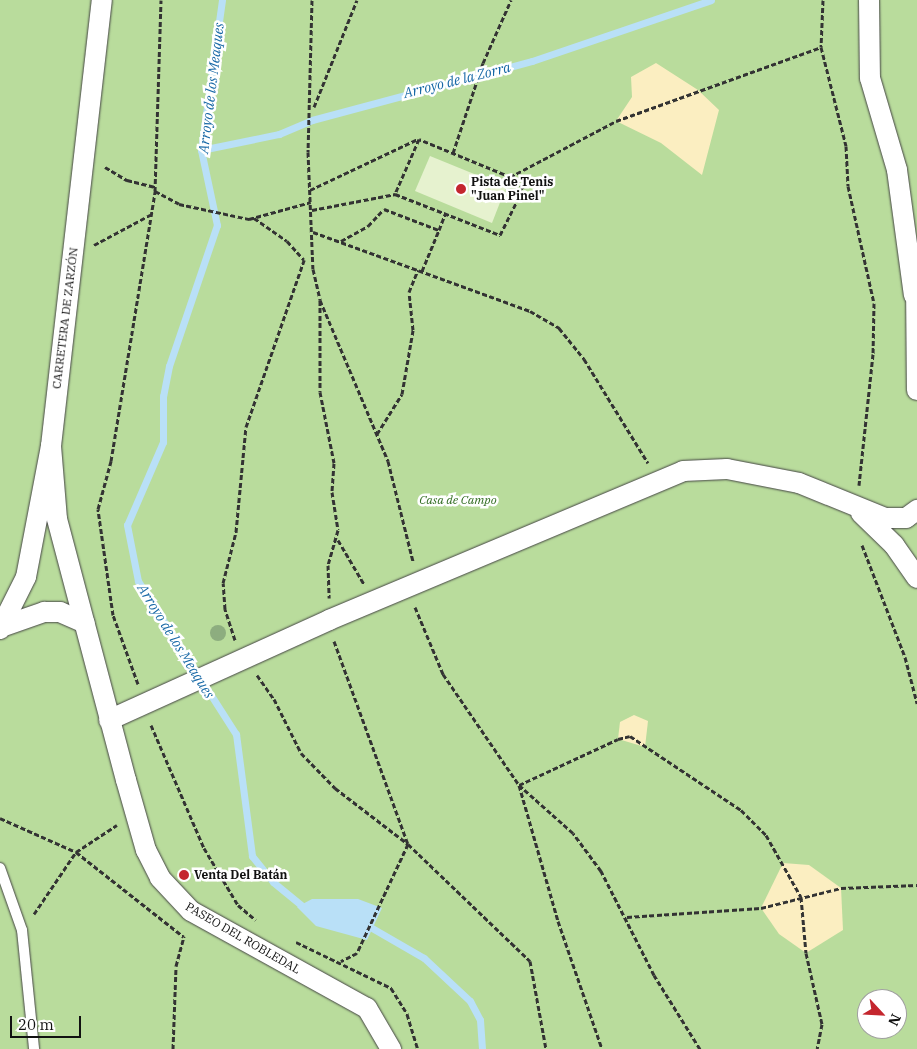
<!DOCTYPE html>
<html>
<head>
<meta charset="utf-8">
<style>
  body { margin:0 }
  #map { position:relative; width:917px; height:1049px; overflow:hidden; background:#fffdf5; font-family:"IBM Plex Serif",serif }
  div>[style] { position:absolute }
  .forest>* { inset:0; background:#b9dc9c }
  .sand>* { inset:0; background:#fbeec1 }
  .pitch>* { inset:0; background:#e6f2cf }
  .water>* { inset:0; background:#b9e0f7 }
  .stream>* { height:7px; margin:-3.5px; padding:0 3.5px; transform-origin:3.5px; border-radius:3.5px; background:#b9e0f7 }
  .path>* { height:3px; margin-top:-1.5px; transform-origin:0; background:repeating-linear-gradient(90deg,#333 0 5px,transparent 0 7.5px) }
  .roads { filter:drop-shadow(0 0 1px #444) drop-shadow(0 0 1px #444) }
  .lane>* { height:10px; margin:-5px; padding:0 5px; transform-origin:5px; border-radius:5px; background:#fff }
  .street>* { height:20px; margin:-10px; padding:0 10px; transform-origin:10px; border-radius:10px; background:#fff }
  .trees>* { width:16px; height:16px; margin:-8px; border-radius:50%; background:#8dad7f }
  .dots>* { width:14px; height:14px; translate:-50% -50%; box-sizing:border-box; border:2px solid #fff; border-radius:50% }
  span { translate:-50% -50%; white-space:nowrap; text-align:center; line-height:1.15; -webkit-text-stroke:5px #fff; paint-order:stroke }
  .poi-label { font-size:12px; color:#111; font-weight:700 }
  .left { translate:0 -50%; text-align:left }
  .street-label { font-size:12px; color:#111 }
  .park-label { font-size:12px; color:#2f6b1f; font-style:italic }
  .water-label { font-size:14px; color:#1768a6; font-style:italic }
  .north { position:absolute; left:857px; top:989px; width:50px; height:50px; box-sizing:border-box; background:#fff; border:1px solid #a0a0a0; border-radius:50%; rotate:115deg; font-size:14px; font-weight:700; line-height:20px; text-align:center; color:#111 }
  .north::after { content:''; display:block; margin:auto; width:18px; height:22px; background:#c4262e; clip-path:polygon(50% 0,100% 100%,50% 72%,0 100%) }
  .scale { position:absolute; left:10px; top:1016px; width:71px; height:22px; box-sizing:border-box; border:2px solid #111; border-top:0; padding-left:6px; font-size:15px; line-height:18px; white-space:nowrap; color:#111; -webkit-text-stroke:4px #fff; paint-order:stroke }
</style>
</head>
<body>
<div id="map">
  <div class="forest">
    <i style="clip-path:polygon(evenodd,0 0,917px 0,917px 1049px,0 1049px,0 0,867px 999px,897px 999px,897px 1029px,867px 1029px,867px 999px)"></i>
  </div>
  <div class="sand">
    <i style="clip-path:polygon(656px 63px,698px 90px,719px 110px,702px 175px,661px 143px,616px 121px,632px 97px,631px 77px)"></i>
    <i style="clip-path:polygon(634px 715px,648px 721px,645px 747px,618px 739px,620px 722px)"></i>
    <i style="clip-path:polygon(783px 863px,809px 865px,841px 888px,843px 930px,806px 953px,779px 934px,761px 908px)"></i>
  </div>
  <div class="pitch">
    <i style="clip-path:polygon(430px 156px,506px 187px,492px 223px,415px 191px)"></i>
  </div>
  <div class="water">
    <i style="clip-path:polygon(312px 899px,358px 899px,382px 908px,367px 940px,316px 926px,297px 907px)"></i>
  </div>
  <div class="stream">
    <i style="left:222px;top:0;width:151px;rotate:98deg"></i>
    <i style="left:201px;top:150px;width:77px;rotate:78deg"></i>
    <i style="left:217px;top:225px;width:149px;rotate:108.8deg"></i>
    <i style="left:169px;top:366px;width:31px;rotate:101deg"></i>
    <i style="left:163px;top:396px;width:46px;rotate:90deg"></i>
    <i style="left:163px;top:442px;width:90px;rotate:113.4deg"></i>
    <i style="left:127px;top:525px;width:57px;rotate:78.9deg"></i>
    <i style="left:138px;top:581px;width:182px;rotate:57.4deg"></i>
    <i style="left:236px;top:734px;width:123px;rotate:82.5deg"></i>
    <i style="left:252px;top:856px;width:33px;rotate:51deg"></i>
    <i style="left:273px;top:882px;width:43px;rotate:39.3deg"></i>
    <i style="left:201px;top:150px;width:80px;rotate:-11.6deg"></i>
    <i style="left:279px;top:134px;width:36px;rotate:-23deg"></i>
    <i style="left:312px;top:120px;width:228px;rotate:-15deg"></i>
    <i style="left:532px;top:61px;width:189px;rotate:-18.8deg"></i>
    <i style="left:365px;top:924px;width:68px;rotate:30deg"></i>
    <i style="left:424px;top:958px;width:63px;rotate:43.1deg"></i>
    <i style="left:470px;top:1001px;width:21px;rotate:62deg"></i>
    <i style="left:480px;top:1020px;width:29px;rotate:86deg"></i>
  </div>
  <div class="path">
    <i style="left:312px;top:0;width:152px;rotate:91.5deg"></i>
    <i style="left:308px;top:152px;width:117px;rotate:87.6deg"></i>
    <i style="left:313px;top:269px;width:32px;rotate:77deg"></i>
    <i style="left:320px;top:300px;width:175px;rotate:67.1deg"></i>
    <i style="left:388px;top:461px;width:103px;rotate:76deg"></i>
    <i style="left:823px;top:0;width:47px;rotate:92.4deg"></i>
    <i style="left:821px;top:47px;width:102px;rotate:75.8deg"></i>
    <i style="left:846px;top:146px;width:40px;rotate:87.1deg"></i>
    <i style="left:848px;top:186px;width:120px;rotate:77.5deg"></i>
    <i style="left:874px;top:303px;width:51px;rotate:91.1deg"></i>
    <i style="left:873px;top:354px;width:132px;rotate:96.1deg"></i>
    <i style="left:314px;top:107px;width:115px;rotate:-68.1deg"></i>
    <i style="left:453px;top:153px;width:95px;rotate:-71.6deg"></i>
    <i style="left:483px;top:63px;width:69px;rotate:-66deg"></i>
    <i style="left:105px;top:167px;width:26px;rotate:31deg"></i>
    <i style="left:127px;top:180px;width:29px;rotate:14deg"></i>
    <i style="left:510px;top:177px;width:120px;rotate:-27.8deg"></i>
    <i style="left:616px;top:121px;width:218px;rotate:-19.8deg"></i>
    <i style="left:310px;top:190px;width:119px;rotate:-25.3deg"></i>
    <i style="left:155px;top:191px;width:27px;rotate:28deg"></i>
    <i style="left:179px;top:204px;width:72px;rotate:12.1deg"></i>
    <i style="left:249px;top:219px;width:64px;rotate:-15.3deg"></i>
    <i style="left:312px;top:210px;width:85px;rotate:-10.9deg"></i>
    <i style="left:395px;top:194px;width:113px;rotate:21.3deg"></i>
    <i style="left:500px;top:235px;width:51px;rotate:-63.4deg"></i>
    <i style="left:523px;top:189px;width:10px;rotate:-119deg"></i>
    <i style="left:518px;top:180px;width:107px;rotate:-157.5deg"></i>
    <i style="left:419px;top:139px;width:60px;rotate:113.6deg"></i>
    <i style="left:254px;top:218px;width:40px;rotate:34.9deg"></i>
    <i style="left:287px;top:241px;width:25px;rotate:48deg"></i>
    <i style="left:313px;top:232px;width:231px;rotate:20deg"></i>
    <i style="left:530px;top:311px;width:34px;rotate:30deg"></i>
    <i style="left:559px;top:328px;width:40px;rotate:51deg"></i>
    <i style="left:584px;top:359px;width:122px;rotate:58.4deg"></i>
    <i style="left:341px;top:241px;width:31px;rotate:-29deg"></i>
    <i style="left:368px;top:226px;width:23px;rotate:-47deg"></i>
    <i style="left:384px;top:209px;width:59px;rotate:20.9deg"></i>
    <i style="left:439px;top:230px;width:17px;rotate:-69deg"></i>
    <i style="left:94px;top:245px;width:64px;rotate:-28.2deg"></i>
    <i style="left:422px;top:271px;width:44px;rotate:-67.5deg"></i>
    <i style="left:320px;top:300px;width:92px;rotate:90deg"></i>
    <i style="left:320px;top:392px;width:72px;rotate:78.8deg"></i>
    <i style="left:334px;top:463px;width:29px;rotate:94deg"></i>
    <i style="left:332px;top:492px;width:38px;rotate:81deg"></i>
    <i style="left:338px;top:530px;width:36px;rotate:106deg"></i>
    <i style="left:328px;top:565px;width:33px;rotate:88deg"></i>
    <i style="left:377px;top:434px;width:47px;rotate:-58deg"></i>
    <i style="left:402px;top:394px;width:65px;rotate:-80.2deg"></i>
    <i style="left:413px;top:330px;width:38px;rotate:-96deg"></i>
    <i style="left:409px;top:292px;width:24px;rotate:-68deg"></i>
    <i style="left:338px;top:540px;width:51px;rotate:59.4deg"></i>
    <i style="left:862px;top:545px;width:120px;rotate:69deg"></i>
    <i style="left:905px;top:657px;width:48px;rotate:75.4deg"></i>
    <i style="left:415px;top:607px;width:73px;rotate:67.3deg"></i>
    <i style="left:443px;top:674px;width:135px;rotate:55.6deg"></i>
    <i style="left:519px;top:785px;width:141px;rotate:74deg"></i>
    <i style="left:558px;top:921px;width:135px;rotate:71deg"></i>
    <i style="left:235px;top:640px;width:33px;rotate:-108deg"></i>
    <i style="left:225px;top:609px;width:26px;rotate:-94deg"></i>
    <i style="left:223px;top:583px;width:53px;rotate:-75.7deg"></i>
    <i style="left:236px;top:532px;width:105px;rotate:-84.6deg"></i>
    <i style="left:246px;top:427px;width:177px;rotate:-70.8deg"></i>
    <i style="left:334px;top:641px;width:216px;rotate:70deg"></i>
    <i style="left:408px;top:844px;width:120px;rotate:115.1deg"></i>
    <i style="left:357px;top:953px;width:18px;rotate:153deg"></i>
    <i style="left:257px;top:675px;width:29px;rotate:55deg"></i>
    <i style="left:274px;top:699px;width:60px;rotate:63.4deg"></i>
    <i style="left:301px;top:753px;width:49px;rotate:45.8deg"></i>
    <i style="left:335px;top:788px;width:92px;rotate:37.5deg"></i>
    <i style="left:408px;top:844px;width:169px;rotate:43.8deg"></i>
    <i style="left:530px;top:961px;width:89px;rotate:79.7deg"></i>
    <i style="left:138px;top:684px;width:73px;rotate:-109.9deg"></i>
    <i style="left:113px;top:615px;width:107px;rotate:-98.1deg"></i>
    <i style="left:98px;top:509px;width:50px;rotate:-74.8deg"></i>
    <i style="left:111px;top:461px;width:274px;rotate:-80.7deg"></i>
    <i style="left:155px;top:191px;width:191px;rotate:-88.2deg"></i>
    <i style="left:151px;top:725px;width:134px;rotate:66.7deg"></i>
    <i style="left:204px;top:848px;width:66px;rotate:59.2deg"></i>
    <i style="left:238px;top:905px;width:23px;rotate:40deg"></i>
    <i style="left:0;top:818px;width:83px;rotate:24.1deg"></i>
    <i style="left:76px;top:852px;width:137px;rotate:38.2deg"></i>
    <i style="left:34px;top:914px;width:75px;rotate:-55.9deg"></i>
    <i style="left:76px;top:852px;width:49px;rotate:-33.4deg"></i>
    <i style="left:627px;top:917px;width:134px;rotate:-3.8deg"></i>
    <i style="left:761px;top:908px;width:82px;rotate:-14deg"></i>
    <i style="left:841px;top:888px;width:76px;rotate:-2.3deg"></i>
    <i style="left:296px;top:942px;width:106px;rotate:25.8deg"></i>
    <i style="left:391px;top:988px;width:31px;rotate:58deg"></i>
    <i style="left:407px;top:1014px;width:37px;rotate:73deg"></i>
    <i style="left:173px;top:1049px;width:83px;rotate:-87.9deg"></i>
    <i style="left:176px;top:966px;width:31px;rotate:-75deg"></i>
    <i style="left:700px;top:1049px;width:87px;rotate:-121.9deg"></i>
    <i style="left:654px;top:975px;width:117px;rotate:-117deg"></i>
    <i style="left:601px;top:871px;width:47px;rotate:-126.4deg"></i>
    <i style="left:573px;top:833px;width:72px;rotate:-138.4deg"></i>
    <i style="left:519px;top:785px;width:109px;rotate:-24.9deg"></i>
    <i style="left:618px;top:739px;width:12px;rotate:-14deg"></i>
    <i style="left:630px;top:736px;width:133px;rotate:33.7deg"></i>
    <i style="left:741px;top:810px;width:35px;rotate:45deg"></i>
    <i style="left:766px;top:835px;width:71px;rotate:60.6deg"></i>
    <i style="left:801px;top:897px;width:56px;rotate:84.9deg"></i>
    <i style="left:806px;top:953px;width:73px;rotate:77.3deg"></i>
    <i style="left:822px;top:1024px;width:25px;rotate:101deg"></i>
  </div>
  <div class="roads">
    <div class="lane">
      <i style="left:0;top:868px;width:66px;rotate:70.5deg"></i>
      <i style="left:22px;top:930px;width:120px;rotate:84.2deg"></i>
    </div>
    <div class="street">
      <i style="left:869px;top:0;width:78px;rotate:89.3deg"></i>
      <i style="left:870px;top:78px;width:96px;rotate:73.6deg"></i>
      <i style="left:897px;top:170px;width:126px;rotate:82.3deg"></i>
      <i style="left:916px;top:282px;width:108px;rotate:89.5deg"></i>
      <i style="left:51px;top:446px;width:73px;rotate:85.3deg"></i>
      <i style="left:57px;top:519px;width:270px;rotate:75.2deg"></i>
      <i style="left:126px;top:780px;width:73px;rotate:74.1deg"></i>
      <i style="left:146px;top:850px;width:31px;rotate:63deg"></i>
      <i style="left:160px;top:878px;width:45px;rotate:46.8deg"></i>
      <i style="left:191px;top:911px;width:201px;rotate:28.9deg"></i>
      <i style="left:367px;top:1008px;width:48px;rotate:59.7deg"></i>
      <i style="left:861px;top:513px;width:46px;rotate:44.1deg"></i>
      <i style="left:894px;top:545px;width:40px;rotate:55.1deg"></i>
      <i style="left:1px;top:627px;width:46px;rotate:-19.2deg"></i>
      <i style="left:44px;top:612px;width:16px"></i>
      <i style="left:60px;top:612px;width:27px;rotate:24deg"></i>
      <i style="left:0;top:629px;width:58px;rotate:-63.4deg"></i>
      <i style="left:26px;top:577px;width:133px;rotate:-79.2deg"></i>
      <i style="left:51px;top:446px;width:449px;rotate:-83.5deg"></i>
      <i style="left:109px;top:720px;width:242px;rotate:-24.4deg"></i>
      <i style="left:329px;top:620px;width:384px;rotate:-22.8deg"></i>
      <i style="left:683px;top:471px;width:44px;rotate:-2.6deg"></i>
      <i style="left:727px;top:469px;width:73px;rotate:11deg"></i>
      <i style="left:799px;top:483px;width:93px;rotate:22.1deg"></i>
      <i style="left:885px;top:518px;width:21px"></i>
      <i style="left:906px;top:518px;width:14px;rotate:-36deg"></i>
    </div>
  </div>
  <div class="trees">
    <i style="left:218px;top:633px"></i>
  </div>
  <div class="dots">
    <i style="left:461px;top:189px;background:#c4262e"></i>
    <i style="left:184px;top:875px;background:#c4262e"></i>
  </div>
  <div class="poi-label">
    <span class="left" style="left:471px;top:189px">Pista de Tenis<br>"Juan Pinel"</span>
    <span class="left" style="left:194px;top:875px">Venta Del Batán</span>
  </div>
  <div class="street-label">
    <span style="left:65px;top:318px;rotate:-83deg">CARRETERA DE ZARZÓN</span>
    <span style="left:243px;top:938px;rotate:30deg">PASEO DEL ROBLEDAL</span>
  </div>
  <div class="park-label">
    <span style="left:458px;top:500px">Casa de Campo</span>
  </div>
  <div class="water-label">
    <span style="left:457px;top:80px;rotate:-14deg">Arroyo de la Zorra</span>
    <span style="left:211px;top:88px;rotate:-83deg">Arroyo de los Meaques</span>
    <span style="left:176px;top:641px;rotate:58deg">Arroyo de los Meaques</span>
  </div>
  <div class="north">N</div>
  <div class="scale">20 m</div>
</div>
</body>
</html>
